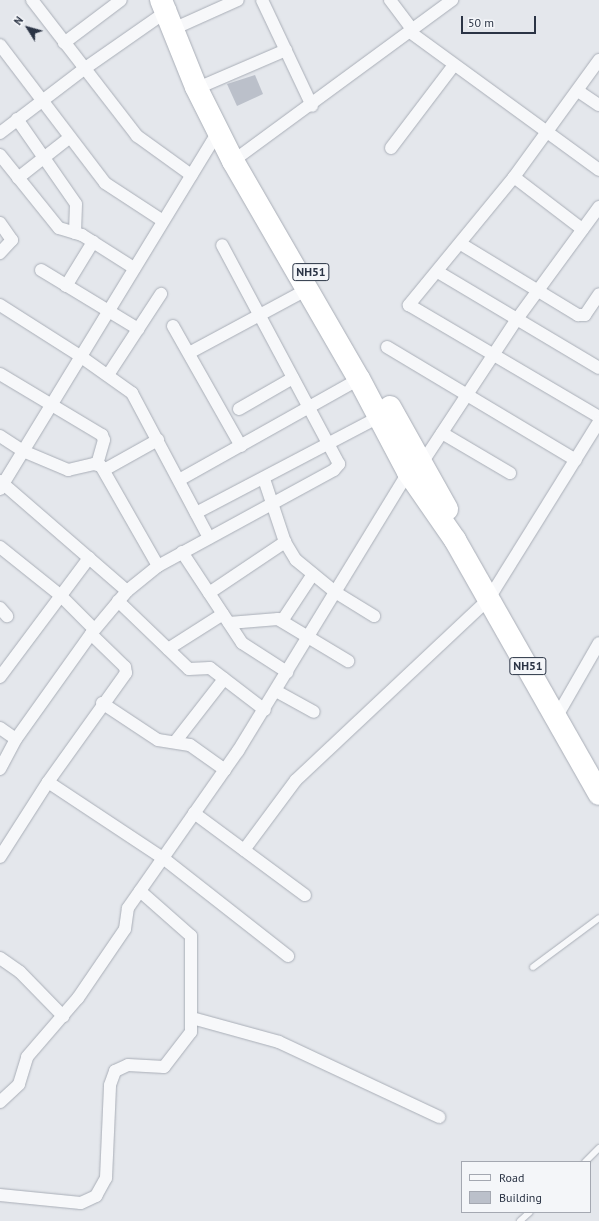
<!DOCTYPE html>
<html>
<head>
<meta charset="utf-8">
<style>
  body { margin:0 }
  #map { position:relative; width:599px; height:1221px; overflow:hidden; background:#e4e7ec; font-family:"PT Sans",sans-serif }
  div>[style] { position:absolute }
  .building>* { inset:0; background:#bbc0ca }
  .roads { filter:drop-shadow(0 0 1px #a9aeb7) drop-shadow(0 0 1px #a9aeb7) }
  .lane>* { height:6px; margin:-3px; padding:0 3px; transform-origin:3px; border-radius:3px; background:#f7f8fa }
  .street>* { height:12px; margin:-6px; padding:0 6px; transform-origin:6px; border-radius:6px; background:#f7f8fa }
  .highway>* { height:22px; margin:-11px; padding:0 11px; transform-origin:11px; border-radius:11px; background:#fff }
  span { translate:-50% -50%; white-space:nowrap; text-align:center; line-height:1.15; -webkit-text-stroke:3px #f4f6f9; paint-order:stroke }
  .shield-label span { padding:1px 3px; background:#f4f6f9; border:1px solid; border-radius:3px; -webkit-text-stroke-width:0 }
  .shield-label { font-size:12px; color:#2b3445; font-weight:700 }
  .legend { position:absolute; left:461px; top:1161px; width:130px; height:52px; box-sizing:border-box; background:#f4f6f9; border:1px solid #a4a8b1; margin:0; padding:5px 7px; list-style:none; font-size:12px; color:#2b3445 }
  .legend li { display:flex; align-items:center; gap:8px; height:20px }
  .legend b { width:20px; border:1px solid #a4a8b1 }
  .north { position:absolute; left:8px; top:8px; width:40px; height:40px; -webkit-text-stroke:3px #f4f6f9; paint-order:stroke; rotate:307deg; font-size:11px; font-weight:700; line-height:16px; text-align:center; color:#2b3445 }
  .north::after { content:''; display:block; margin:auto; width:14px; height:18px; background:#2b3445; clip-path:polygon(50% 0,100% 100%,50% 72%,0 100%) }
  .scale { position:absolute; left:461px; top:16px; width:75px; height:18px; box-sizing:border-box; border:2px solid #2b3445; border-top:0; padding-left:5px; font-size:12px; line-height:14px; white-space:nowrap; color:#2b3445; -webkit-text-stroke:3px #f4f6f9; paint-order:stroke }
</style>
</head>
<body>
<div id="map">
  <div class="building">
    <i style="clip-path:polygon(255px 75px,263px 94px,237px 106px,227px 84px)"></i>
  </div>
  <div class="roads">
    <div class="lane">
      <i style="left:533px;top:967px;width:82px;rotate:-36.6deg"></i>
      <i style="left:585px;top:1162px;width:20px;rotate:-45deg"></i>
      <i style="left:520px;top:1221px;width:13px;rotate:-42deg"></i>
    </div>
    <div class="street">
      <i style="left:32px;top:0;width:172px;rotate:52.3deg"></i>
      <i style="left:137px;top:136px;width:67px;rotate:35.8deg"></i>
      <i style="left:262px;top:0;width:117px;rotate:64.7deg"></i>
      <i style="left:390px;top:0;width:38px;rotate:53deg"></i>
      <i style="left:182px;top:25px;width:61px;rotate:-24.1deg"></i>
      <i style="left:410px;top:32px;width:234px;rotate:36.1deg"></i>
      <i style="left:64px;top:43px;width:71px;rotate:-37deg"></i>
      <i style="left:0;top:45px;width:173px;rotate:52.7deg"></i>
      <i style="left:105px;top:183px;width:69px;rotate:33.2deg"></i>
      <i style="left:599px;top:60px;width:145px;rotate:126deg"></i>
      <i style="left:514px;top:177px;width:166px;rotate:129.4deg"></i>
      <i style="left:409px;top:305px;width:221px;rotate:30.5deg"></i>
      <i style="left:207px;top:84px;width:86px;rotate:-23.3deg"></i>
      <i style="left:578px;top:91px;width:25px;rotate:34deg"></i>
      <i style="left:17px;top:119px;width:103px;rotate:55.2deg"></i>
      <i style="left:76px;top:204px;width:29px;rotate:92deg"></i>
      <i style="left:0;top:133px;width:106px;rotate:-37.3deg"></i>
      <i style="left:84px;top:69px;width:105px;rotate:-34.9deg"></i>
      <i style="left:391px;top:148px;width:104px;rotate:-52.8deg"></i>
      <i style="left:0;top:155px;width:94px;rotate:51.1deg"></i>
      <i style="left:59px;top:228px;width:24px;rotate:17deg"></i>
      <i style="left:82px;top:235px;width:62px;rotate:32.4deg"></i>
      <i style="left:233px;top:161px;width:272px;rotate:-36.3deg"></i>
      <i style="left:514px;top:177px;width:86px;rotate:37.4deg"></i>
      <i style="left:18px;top:178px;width:65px;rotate:-38.1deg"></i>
      <i style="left:0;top:223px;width:21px;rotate:55deg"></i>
      <i style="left:12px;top:240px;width:18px;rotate:133deg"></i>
      <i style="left:461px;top:244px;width:137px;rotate:31.3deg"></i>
      <i style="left:578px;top:315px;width:7px"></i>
      <i style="left:585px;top:315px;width:25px;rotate:-56deg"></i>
      <i style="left:41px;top:270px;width:114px;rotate:31.3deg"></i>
      <i style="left:438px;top:272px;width:187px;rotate:30.8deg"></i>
      <i style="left:66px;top:286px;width:52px;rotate:-58.5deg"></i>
      <i style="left:0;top:305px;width:95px;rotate:32.5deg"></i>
      <i style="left:80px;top:356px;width:64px;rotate:35.4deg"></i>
      <i style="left:132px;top:393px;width:164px;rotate:62deg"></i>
      <i style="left:173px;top:326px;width:138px;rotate:60.5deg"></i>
      <i style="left:387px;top:347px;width:220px;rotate:30.9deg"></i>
      <i style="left:189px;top:353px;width:133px;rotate:-28.3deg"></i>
      <i style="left:0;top:374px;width:119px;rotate:30.9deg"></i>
      <i style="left:102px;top:435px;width:5px;rotate:68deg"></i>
      <i style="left:104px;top:440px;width:25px;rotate:106deg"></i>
      <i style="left:108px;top:375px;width:97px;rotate:-56.8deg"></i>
      <i style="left:239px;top:409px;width:62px;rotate:-29.9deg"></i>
      <i style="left:442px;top:433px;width:79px;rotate:30.5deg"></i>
      <i style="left:0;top:436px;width:27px;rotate:33deg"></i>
      <i style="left:23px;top:451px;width:49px;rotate:22.9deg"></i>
      <i style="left:68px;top:470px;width:27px;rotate:-13deg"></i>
      <i style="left:94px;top:464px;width:7px;rotate:16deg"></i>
      <i style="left:101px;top:466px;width:115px;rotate:60.3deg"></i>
      <i style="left:422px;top:463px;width:173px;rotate:-56.6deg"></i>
      <i style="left:517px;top:319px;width:139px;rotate:-53.8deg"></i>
      <i style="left:104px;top:470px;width:62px;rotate:-29.1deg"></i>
      <i style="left:264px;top:479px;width:66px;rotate:71.6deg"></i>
      <i style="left:285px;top:542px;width:21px;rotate:59deg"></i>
      <i style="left:296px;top:560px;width:50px;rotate:39.4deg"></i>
      <i style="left:335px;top:592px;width:46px;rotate:31.6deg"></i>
      <i style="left:179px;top:480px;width:206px;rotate:-29.3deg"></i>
      <i style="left:0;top:481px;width:168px;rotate:40.9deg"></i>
      <i style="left:0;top:489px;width:418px;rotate:-58.6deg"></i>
      <i style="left:196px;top:513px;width:207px;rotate:-27.7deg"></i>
      <i style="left:0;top:547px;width:77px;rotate:38.7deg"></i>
      <i style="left:60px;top:595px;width:48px;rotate:45deg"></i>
      <i style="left:182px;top:552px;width:109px;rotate:56.6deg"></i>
      <i style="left:242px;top:643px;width:54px;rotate:32.8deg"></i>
      <i style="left:209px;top:593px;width:92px;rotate:-33.9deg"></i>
      <i style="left:118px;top:601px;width:98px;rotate:43.8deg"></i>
      <i style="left:189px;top:669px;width:21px;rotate:-3deg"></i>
      <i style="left:210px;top:668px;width:69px;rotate:37.4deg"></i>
      <i style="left:0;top:608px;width:11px;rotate:49deg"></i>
      <i style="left:282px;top:621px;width:56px;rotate:-56.6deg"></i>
      <i style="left:229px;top:623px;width:49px;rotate:-4.7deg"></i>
      <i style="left:278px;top:619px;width:82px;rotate:31deg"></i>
      <i style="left:168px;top:649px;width:65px;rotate:-32.5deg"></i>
      <i style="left:0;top:677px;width:149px;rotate:-53.2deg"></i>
      <i style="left:276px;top:691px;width:43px;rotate:28.9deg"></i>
      <i style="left:102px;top:703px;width:67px;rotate:33.5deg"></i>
      <i style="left:158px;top:740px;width:32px;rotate:9deg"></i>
      <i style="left:190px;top:745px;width:43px;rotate:35.5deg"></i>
      <i style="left:557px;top:716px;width:84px;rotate:-60.1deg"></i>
      <i style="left:0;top:728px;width:19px;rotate:35deg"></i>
      <i style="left:175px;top:742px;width:80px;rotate:-52.1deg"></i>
      <i style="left:0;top:769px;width:34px;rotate:-62deg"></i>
      <i style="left:16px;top:739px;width:129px;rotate:-54.5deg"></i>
      <i style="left:91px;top:634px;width:56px;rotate:-50.1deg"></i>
      <i style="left:127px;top:591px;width:40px;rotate:-39deg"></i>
      <i style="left:158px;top:566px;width:200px;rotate:-28.6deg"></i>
      <i style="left:334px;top:470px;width:8px;rotate:-50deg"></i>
      <i style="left:339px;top:464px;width:248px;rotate:-118.1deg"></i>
      <i style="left:48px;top:782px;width:138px;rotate:33.5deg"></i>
      <i style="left:163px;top:858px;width:159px;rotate:38.1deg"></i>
      <i style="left:194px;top:813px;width:138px;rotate:36.5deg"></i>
      <i style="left:244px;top:850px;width:87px;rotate:-53.4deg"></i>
      <i style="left:296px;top:780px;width:263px;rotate:-43.2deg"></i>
      <i style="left:488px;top:600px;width:210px;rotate:-58.1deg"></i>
      <i style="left:0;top:857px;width:89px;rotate:-57.4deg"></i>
      <i style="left:48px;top:782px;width:134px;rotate:-54.4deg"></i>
      <i style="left:126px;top:673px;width:6px;rotate:-99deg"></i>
      <i style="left:125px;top:667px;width:47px;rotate:-135.9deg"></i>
      <i style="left:0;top:958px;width:24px;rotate:35deg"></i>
      <i style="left:20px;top:972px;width:62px;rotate:45.7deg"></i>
      <i style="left:192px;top:1018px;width:90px;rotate:15.4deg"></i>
      <i style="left:279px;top:1042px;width:177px;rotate:25.1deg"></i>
      <i style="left:0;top:1102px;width:26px;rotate:-43deg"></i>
      <i style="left:19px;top:1084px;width:28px;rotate:-73deg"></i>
      <i style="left:27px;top:1057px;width:78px;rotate:-49.2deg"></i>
      <i style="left:78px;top:998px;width:83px;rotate:-55.7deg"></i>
      <i style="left:125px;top:929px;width:21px;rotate:-82deg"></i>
      <i style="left:128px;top:908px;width:192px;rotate:-55deg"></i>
      <i style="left:238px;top:751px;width:327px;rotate:-58.6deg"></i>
      <i style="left:0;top:1195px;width:81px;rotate:5.6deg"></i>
      <i style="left:81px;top:1203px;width:17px;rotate:-25deg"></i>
      <i style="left:96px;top:1196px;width:21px;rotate:-61deg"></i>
      <i style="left:106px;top:1178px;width:93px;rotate:-87.5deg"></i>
      <i style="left:110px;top:1085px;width:15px;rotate:-70deg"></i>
      <i style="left:115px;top:1071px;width:14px;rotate:-25deg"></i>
      <i style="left:128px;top:1065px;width:36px;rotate:3deg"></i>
      <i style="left:164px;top:1067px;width:44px;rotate:-52.4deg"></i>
      <i style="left:191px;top:1032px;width:96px;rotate:-90deg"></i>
      <i style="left:191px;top:936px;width:68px;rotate:-138.6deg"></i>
    </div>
    <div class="highway">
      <i style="left:161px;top:0;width:94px;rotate:68.1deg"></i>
      <i style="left:196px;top:87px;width:83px;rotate:63.4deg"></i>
      <i style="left:233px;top:161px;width:252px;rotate:60deg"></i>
      <i style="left:359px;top:379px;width:105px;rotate:62.2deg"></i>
      <i style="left:408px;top:472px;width:83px;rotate:55.3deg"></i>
      <i style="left:455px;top:540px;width:292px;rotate:60.4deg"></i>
      <i style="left:390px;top:407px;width:117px;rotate:60.8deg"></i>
    </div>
  </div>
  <div class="shield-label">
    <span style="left:311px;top:272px">NH51</span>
    <span style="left:528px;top:666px">NH51</span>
  </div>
  <ul class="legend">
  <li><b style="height:5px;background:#f7f8fa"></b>Road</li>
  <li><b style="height:11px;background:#bbc0ca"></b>Building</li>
  </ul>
  <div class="north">N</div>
  <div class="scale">50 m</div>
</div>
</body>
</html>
